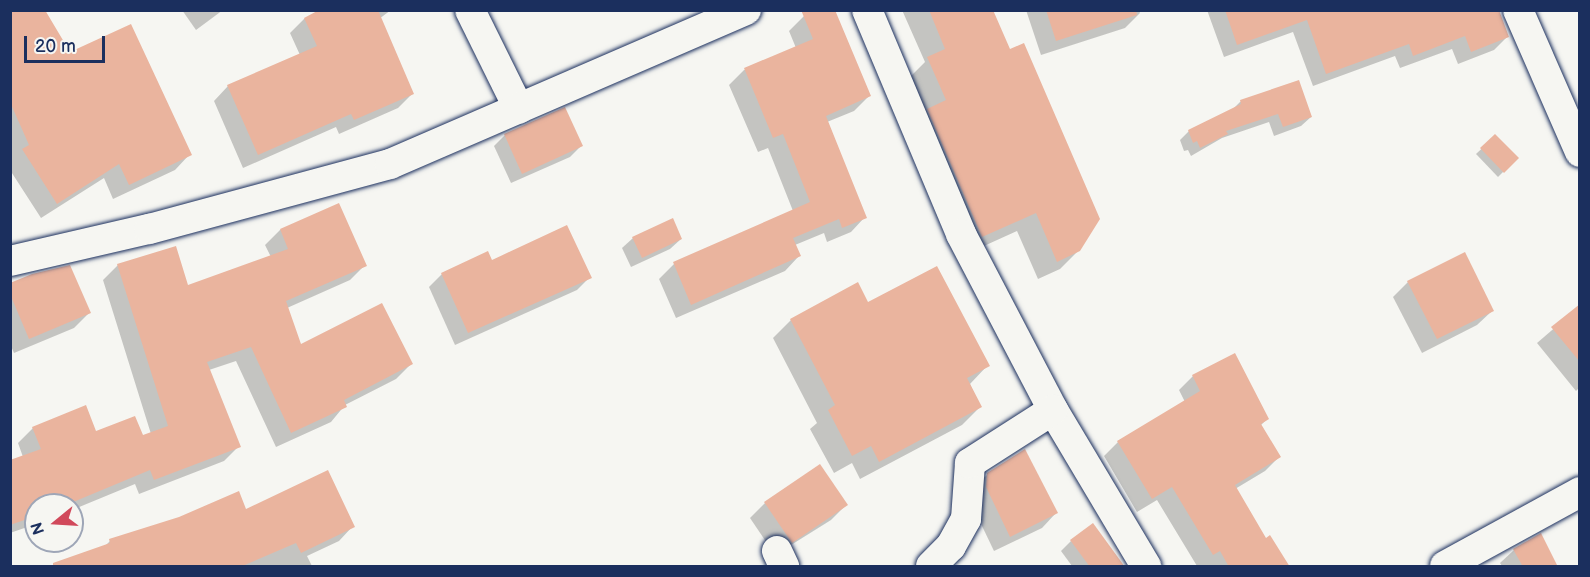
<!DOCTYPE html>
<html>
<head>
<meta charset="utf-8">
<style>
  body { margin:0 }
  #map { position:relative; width:1590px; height:577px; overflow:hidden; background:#f6f6f2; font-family:"Balsamiq Sans",sans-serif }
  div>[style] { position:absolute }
  .shadow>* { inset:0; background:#0003 }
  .building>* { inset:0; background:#eab49e }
  .roads { filter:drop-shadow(0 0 2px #1b2f5e) drop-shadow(0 0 2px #1b2f5e) }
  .street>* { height:30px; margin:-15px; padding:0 15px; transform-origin:15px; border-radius:15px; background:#f6f6f2 }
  span { translate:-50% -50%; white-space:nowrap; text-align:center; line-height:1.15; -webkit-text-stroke:4.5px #f6f6f2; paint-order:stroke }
  .frame { position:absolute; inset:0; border:12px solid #1b2f5e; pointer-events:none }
  .north { position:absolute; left:24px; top:493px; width:60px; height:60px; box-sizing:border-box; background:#f6f6f2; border:2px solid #9ea6b7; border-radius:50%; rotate:252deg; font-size:16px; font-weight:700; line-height:24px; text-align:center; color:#1b2f5e }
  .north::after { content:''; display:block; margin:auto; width:21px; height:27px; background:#d1495b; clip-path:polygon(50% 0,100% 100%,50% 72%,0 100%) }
  .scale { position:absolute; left:24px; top:36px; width:81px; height:27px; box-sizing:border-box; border:3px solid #1b2f5e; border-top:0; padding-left:8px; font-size:18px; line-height:21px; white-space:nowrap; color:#1b2f5e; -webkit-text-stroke:4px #f6f6f2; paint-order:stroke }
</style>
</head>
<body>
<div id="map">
  <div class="shadow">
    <i style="clip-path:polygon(10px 10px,190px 154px,175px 170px,113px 199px,104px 178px,41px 218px,10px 170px)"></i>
    <i style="clip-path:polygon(182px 10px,223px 10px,196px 30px)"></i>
    <i style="clip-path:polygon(323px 10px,391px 10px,379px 19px,412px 94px,398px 108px,339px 134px,336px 127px,243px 168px,214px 101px,228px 86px,300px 55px,290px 33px,304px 19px)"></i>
    <i style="clip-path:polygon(902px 10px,992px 10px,1009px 51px,1079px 250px,1060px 269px,1038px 279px,1017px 231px,964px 255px,910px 77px,925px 62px)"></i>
    <i style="clip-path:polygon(1026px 10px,1139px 10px,1140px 13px,1125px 28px,1041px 55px)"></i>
    <i style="clip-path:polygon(1207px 10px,1498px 10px,1507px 37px,1494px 50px,1458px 64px,1452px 49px,1400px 68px,1395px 56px,1313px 86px,1293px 32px,1224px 57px)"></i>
    <i style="clip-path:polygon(804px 16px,869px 96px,854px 111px,827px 122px,865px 217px,851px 232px,827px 242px,824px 233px,795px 245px,799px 256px,785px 271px,676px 318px,659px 279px,674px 264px,793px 211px,768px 148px,758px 152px,729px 85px,744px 70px,796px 48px,789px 31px)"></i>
    <i style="clip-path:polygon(1298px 82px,1311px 117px,1301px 126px,1274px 136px,1269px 122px,1222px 138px,1191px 156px,1188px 150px,1184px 151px,1180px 140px,1189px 131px,1232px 110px,1240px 102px)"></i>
    <i style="clip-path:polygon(505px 135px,581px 146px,570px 157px,511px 183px,494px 146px)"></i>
    <i style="clip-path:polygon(1495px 136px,1517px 158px,1498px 177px,1476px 154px)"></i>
    <i style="clip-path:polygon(338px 205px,365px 265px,350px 280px,287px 308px,301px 346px,411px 364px,396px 379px,345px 405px,331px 422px,276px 447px,236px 361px,209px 370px,239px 446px,224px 461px,139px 494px,135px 484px,72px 510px,72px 505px,36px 505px,36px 524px,10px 533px,10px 462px,23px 457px,18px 443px,33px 428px,85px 407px,95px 433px,143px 437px,151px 434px,103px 280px,118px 265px,187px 287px,271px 257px,265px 245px,280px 230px)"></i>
    <i style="clip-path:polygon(633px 238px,681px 239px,670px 249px,631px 267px,622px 248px)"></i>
    <i style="clip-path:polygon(491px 262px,590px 277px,577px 290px,455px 345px,429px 287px,442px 274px)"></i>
    <i style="clip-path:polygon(1408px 282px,1492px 311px,1477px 325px,1422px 353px,1393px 297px)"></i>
    <i style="clip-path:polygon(10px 284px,89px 313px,74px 328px,14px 353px,10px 344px)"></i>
    <i style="clip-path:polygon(868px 305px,988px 365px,970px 384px,980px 407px,962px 425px,860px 479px,852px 463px,834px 473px,810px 429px,817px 423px,773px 338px,791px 320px)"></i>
    <i style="clip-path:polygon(1580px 306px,1580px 387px,1576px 391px,1537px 343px)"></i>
    <i style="clip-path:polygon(1193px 376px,1267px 419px,1260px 426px,1279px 457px,1265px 471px,1235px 489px,1266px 540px,1288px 566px,1197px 566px,1157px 500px,1137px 512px,1104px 456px,1118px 442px,1185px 402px,1179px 390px)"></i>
    <i style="clip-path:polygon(988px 474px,1056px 513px,1042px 528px,994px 551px,971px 503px,972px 489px)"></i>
    <i style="clip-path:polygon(765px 503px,846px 505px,831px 520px,775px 555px,750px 518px)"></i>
    <i style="clip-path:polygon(246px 511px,353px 526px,339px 541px,307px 556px,312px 566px,50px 566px,104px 547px,110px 541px)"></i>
    <i style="clip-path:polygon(1071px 541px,1123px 566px,1072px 566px,1061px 551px)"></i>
    <i style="clip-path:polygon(1514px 550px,1557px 566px,1502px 566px,1500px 563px)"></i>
  </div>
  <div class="building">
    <i style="clip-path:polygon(10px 10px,45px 10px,70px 52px,131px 24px,192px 155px,129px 185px,119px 164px,57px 204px,22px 149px,29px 145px,10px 102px)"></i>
    <i style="clip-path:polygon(319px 10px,378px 10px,414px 94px,354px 120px,351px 114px,258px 155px,227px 85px,317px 46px,304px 18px)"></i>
    <i style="clip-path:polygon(801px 10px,835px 10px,871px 96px,826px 116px,867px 218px,842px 228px,839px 219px,793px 238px,801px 256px,691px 305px,673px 262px,810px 202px,783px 134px,773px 138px,744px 68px,813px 39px)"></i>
    <i style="clip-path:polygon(929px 10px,993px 10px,1010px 49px,1024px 43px,1100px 219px,1080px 251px,1057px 262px,1036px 213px,982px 237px,927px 109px,946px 100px,927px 57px,945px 49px)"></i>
    <i style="clip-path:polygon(1046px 10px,1136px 10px,1137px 15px,1056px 41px)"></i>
    <i style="clip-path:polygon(1225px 10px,1499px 10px,1509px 37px,1471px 52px,1465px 36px,1413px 56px,1409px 44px,1326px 74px,1307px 20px,1237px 45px)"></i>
    <i style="clip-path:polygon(1299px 80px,1312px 117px,1283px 127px,1278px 114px,1226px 131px,1228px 134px,1200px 148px,1197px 141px,1193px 143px,1188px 130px,1241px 104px,1240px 100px)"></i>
    <i style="clip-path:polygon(565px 107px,583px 146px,522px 174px,504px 134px)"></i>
    <i style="clip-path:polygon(1495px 134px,1519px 158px,1504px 173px,1480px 148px)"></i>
    <i style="clip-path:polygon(339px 203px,367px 266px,286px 301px,301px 344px,382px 303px,413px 364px,344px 400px,347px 407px,291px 433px,251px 347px,207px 362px,241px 447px,154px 480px,150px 470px,66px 505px,36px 505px,36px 516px,10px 525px,10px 460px,41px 449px,32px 427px,86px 405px,96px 431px,135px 416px,143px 435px,168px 426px,117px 264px,176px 246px,188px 285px,288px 249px,280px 229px)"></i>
    <i style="clip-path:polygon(673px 218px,682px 239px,642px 258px,632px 237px)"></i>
    <i style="clip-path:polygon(567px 225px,592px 278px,468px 333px,441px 273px,488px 251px,492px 260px)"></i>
    <i style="clip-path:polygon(1465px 252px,1494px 311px,1437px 339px,1407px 281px)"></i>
    <i style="clip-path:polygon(70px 265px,91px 313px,29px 339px,10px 294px,10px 283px,32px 274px)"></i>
    <i style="clip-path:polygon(937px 266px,990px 366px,967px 378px,982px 407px,879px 462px,871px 446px,852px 456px,828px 410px,835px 405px,790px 319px,858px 282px,868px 302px)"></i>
    <i style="clip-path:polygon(1580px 304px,1580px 362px,1551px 327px)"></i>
    <i style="clip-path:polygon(1235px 353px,1269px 419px,1261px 424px,1281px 457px,1235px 485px,1266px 538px,1270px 535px,1290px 567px,1229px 567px,1220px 551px,1213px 555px,1172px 487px,1152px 499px,1117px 441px,1200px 391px,1192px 375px)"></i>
    <i style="clip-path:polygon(1025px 449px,1058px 513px,1010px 537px,986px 487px,987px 473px)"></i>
    <i style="clip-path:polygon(820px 464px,848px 505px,792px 543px,764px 502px)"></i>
    <i style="clip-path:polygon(328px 470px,355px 527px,301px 553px,296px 543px,240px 567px,53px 567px,53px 563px,110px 543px,109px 539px,179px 517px,239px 491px,246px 509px)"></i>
    <i style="clip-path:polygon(1093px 523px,1125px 567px,1090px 567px,1070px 540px)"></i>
    <i style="clip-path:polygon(1541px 533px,1558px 567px,1523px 567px,1513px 549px)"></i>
  </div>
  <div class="roads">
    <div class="street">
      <i style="left:470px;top:10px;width:110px;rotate:63.7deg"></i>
      <i style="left:867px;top:10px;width:243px;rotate:67.2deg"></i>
      <i style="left:961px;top:234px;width:199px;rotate:62.4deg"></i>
      <i style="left:1053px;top:410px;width:182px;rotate:59.2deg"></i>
      <i style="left:1518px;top:10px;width:155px;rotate:66.4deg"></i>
      <i style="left:10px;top:261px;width:143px;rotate:-13deg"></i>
      <i style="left:149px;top:229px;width:250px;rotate:-15.1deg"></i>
      <i style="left:390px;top:164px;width:388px;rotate:-23.4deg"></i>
      <i style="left:777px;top:551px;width:17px;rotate:65deg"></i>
      <i style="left:931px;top:566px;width:28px;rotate:-45deg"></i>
      <i style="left:951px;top:546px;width:31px;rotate:-61deg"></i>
      <i style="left:966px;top:519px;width:56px;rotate:-85.9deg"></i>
      <i style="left:970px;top:463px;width:98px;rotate:-32.6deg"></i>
      <i style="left:1445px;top:566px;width:154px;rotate:-28.7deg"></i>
    </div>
  </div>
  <div class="frame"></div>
  <div class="north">N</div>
  <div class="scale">20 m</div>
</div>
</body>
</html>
